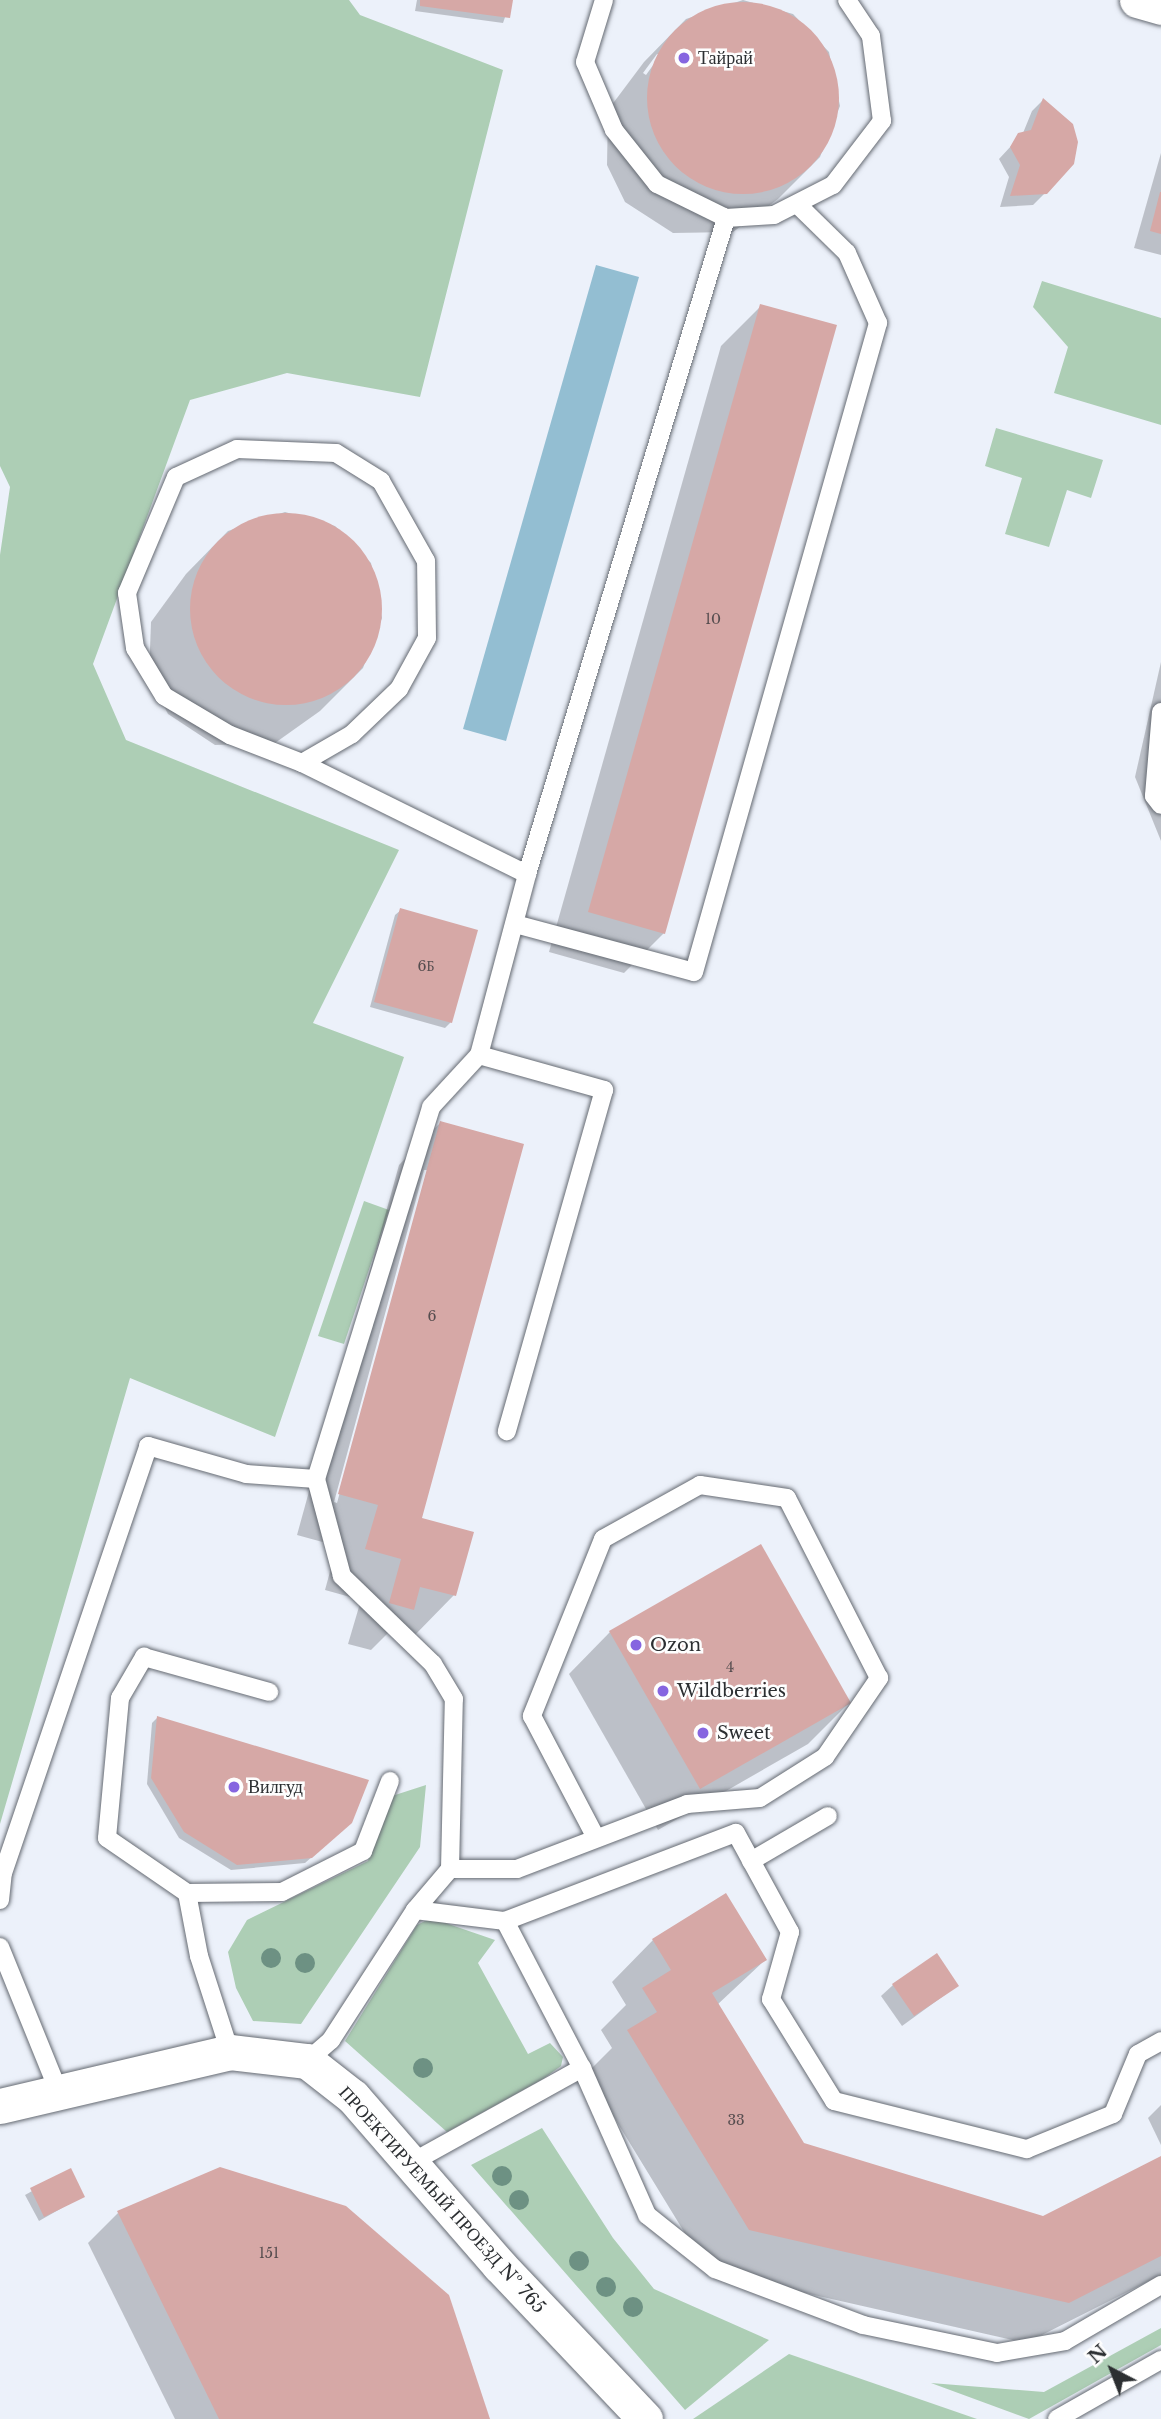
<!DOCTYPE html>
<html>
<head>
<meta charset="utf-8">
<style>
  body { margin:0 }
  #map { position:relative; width:1161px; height:2419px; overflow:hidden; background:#ecf1fa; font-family:"Libre Baskerville",serif }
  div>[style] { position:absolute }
  .green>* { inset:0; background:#adceb5 }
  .water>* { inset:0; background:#93bed2 }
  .shadow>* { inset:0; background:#0003 }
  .building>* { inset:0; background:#d6a8a6 }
  .round { border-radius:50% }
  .roads { filter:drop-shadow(0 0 2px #656a72) drop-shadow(0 0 2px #656a72) }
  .lane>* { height:18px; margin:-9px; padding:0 9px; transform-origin:9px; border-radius:9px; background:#fff }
  .street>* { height:35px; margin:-17.5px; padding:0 17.5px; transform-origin:17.5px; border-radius:17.5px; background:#fff }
  .trees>* { width:20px; height:20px; margin:-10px; border-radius:50%; background:#6d9183 }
  .dots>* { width:19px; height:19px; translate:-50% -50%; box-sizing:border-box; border:4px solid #fefefe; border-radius:50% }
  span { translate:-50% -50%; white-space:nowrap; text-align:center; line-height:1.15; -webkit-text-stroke:5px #fefefe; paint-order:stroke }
  .number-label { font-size:14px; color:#564d4f }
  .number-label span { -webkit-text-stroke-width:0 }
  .poi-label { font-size:18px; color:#2c2f32 }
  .left { translate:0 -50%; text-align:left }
  .street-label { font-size:18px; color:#2c2f32 }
  .north { position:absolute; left:1077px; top:2335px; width:70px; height:70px; -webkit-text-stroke:5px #fefefe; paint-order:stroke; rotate:318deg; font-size:19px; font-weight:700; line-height:28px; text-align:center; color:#2c2f32 }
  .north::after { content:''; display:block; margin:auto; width:24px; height:32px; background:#2c2f32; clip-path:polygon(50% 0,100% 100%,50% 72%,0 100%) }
</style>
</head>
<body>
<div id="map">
  <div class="green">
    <i style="clip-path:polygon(0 0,349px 0,360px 15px,503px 70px,420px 397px,287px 373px,190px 400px,93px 664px,126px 740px,399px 850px,313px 1023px,404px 1057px,275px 1437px,130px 1378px,0 1824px,0 555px,10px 487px,0 466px)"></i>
    <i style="clip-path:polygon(1042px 281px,1161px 318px,1161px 425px,1054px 393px,1068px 347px,1033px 307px)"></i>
    <i style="clip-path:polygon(996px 428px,1103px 460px,1091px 498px,1067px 490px,1049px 547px,1005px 534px,1022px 478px,985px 466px)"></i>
    <i style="clip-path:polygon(364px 1201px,389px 1210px,344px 1344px,318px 1336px)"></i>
    <i style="clip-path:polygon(426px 1785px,420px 1847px,301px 2024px,253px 2021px,236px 1988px,228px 1952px,247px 1920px,368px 1861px,392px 1796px)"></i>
    <i style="clip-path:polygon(431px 1918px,495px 1940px,478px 1963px,528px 2054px,550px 2043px,563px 2057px,561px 2066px,543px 2079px,447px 2132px,345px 2041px,417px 1925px)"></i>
    <i style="clip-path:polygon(542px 2128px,613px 2238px,654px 2289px,769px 2340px,685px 2410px,471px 2165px)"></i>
    <i style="clip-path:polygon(1161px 2328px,1161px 2345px,1029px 2419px,931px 2383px,1044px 2392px)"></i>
    <i style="clip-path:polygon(789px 2354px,977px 2419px,693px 2419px)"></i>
  </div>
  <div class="water">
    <i style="clip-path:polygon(596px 265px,639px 277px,506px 741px,463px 729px)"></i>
  </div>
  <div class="shadow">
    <i style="clip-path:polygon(417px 0,511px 0,503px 23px,415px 11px)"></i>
    <i style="clip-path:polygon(evenodd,743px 0,793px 14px,829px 52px,840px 106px,820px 157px,778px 199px,733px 232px,673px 233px,625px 202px,607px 165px,608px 110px,644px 62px,686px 19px,743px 0,657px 54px,661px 54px,646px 75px,643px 73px,657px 54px)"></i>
    <i style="clip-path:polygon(1043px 100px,1045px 193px,1033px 205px,1000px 207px,1009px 177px,999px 159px,1023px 133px,1032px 111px)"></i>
    <i style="clip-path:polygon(1161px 153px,1161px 255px,1134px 248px)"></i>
    <i style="clip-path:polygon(761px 306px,664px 933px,624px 973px,549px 952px,721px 346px)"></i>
    <i style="clip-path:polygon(285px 512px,335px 526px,371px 563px,382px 618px,363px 668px,320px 711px,275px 743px,215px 745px,168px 714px,149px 677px,151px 622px,186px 574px,228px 531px)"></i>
    <i style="clip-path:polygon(1161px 662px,1161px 841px,1135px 777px)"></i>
    <i style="clip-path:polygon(401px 910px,451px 1022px,445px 1028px,370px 1007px,395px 915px)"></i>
    <i style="clip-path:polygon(evenodd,440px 1123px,419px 1519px,454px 1595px,413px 1637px,390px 1631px,371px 1650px,348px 1644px,361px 1600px,325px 1590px,337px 1546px,297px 1535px,399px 1165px,440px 1123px,424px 1170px,428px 1170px,337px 1503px,334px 1502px,424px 1170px)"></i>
    <i style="clip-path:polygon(610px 1632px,849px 1703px,808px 1744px,658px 1830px,569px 1674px)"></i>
    <i style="clip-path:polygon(157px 1718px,344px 1829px,305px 1863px,231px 1870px,179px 1838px,147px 1784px,152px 1723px)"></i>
    <i style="clip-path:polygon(653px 1940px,765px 1960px,717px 2005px,803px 2145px,1044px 2217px,1161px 2158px,1161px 2275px,1026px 2343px,708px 2271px,587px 2073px,612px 2048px,601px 2030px,626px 2005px,612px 1982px)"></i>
    <i style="clip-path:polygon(893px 1985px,957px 1986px,902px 2026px,881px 1996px)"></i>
    <i style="clip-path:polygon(1161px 2105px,1161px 2145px,1148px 2118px)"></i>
    <i style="clip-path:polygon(70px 2170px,83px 2196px,39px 2221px,25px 2195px)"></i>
    <i style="clip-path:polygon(118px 2213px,488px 2419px,175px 2419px,88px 2243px)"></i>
  </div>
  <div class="building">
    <i style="clip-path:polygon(420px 0,513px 0,510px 18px,420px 6px)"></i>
    <i class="round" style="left:647px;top:2px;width:192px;height:192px"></i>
    <i style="clip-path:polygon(1043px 98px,1073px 124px,1078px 142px,1074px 164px,1047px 194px,1010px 196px,1020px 165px,1010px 147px,1018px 133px,1031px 130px)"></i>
    <i style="clip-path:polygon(1160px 192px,1161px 192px,1161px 234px,1150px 231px)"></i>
    <i style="clip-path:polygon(760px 304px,837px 325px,665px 934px,588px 912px)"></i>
    <i class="round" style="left:190px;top:513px;width:192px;height:192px"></i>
    <i style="clip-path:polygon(400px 908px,478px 930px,452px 1023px,374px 1002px)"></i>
    <i style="clip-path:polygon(440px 1121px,524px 1144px,422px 1518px,474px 1532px,456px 1596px,420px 1587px,414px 1610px,389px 1603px,401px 1559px,365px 1549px,378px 1505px,338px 1494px)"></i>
    <i style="clip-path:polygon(761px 1544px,851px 1703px,700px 1789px,609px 1631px)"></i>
    <i style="clip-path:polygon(157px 1716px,369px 1780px,352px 1823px,312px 1858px,237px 1865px,184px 1832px,151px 1778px)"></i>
    <i style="clip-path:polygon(726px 1893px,767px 1960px,712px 1993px,804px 2143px,1043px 2216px,1161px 2156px,1161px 2256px,1069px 2303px,749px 2230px,627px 2030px,657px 2012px,642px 1988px,671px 1970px,652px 1939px)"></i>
    <i style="clip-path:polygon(937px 1953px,959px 1986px,914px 2016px,892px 1984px)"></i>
    <i style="clip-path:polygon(220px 2167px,346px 2206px,449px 2295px,490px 2419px,219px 2419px,117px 2211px)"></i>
    <i style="clip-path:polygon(71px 2168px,85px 2197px,44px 2217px,30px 2188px)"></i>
  </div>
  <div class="roads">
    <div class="lane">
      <i style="left:604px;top:0;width:65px;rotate:107deg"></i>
      <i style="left:585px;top:62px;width:74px;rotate:66.9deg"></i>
      <i style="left:614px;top:130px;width:69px;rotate:51.5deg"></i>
      <i style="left:657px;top:184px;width:77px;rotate:26.2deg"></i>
      <i style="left:726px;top:218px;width:48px;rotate:-3.6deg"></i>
      <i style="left:774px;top:215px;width:66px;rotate:-27deg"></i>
      <i style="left:833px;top:185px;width:81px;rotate:-52.6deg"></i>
      <i style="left:882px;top:121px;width:86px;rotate:-97.4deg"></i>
      <i style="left:871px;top:36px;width:43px;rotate:-123.7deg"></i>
      <i style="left:1161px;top:712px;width:84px;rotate:94.8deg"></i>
      <i style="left:1154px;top:796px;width:11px;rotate:52deg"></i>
      <i style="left:302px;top:763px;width:58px;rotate:-30.1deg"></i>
      <i style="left:352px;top:734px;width:65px;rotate:-43.8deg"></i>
      <i style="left:399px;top:689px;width:58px;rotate:-61.2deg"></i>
      <i style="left:427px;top:638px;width:77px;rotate:-90.7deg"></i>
      <i style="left:426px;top:561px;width:92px;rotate:-119.4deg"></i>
      <i style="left:381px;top:481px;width:53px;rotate:-148.1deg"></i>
      <i style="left:336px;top:453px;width:99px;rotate:-177.7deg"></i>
      <i style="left:237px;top:449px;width:67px;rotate:155.3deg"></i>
      <i style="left:176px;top:477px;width:126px;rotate:112.9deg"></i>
      <i style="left:127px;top:593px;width:56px;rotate:81.7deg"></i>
      <i style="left:135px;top:648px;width:56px;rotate:58.9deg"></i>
      <i style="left:164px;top:696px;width:77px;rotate:30.6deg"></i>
      <i style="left:230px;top:735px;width:77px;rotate:21.3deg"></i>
      <i style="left:302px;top:763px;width:251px;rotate:26.3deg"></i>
      <i style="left:515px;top:924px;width:185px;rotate:15deg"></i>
      <i style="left:694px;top:972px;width:675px;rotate:-74.17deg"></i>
      <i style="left:878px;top:323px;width:77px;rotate:-113.9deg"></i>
      <i style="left:847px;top:253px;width:70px;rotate:-135.6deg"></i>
      <i style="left:479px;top:1055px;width:130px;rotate:15.6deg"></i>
      <i style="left:604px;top:1090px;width:355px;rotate:105.9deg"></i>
      <i style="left:751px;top:1861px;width:89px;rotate:-30.3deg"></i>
      <i style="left:450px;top:1869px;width:67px"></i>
      <i style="left:517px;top:1869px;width:182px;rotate:-20.9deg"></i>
      <i style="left:687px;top:1804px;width:73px;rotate:-4.7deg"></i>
      <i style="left:760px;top:1798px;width:77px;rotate:-32.2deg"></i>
      <i style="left:825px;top:1757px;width:96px;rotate:-55.6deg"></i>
      <i style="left:879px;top:1678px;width:202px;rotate:-117.1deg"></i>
      <i style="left:787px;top:1498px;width:88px;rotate:-171.5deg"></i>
      <i style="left:700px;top:1485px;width:111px;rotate:150.9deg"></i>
      <i style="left:603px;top:1539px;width:191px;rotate:111.9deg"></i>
      <i style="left:532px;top:1716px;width:138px;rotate:62.3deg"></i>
      <i style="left:187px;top:1893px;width:95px;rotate:-0.6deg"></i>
      <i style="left:282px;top:1892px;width:91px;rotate:-26.8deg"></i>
      <i style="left:363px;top:1851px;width:75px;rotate:-68.9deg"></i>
      <i style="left:0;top:1900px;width:27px;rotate:-84deg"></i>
      <i style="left:3px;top:1873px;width:451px;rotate:-71.2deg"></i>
      <i style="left:148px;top:1446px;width:102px;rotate:15.9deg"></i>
      <i style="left:246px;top:1474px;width:70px;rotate:4.1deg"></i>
      <i style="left:316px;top:1479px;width:389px;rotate:-72.8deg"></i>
      <i style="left:431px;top:1107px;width:71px;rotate:-47.3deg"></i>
      <i style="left:479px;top:1055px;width:187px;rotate:-75.1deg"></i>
      <i style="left:527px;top:874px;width:686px;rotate:-73.12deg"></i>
      <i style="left:415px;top:1910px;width:91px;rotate:7deg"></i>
      <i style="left:505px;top:1921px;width:247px;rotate:-20.9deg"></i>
      <i style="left:736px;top:1833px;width:113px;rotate:61.4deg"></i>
      <i style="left:790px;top:1932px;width:70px;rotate:105.8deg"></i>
      <i style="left:771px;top:1999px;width:120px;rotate:58.3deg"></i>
      <i style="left:834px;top:2101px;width:199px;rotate:14deg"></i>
      <i style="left:1027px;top:2149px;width:93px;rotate:-22.1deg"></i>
      <i style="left:1113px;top:2114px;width:65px;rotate:-67.4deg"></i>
      <i style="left:1138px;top:2054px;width:26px;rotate:-29deg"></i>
      <i style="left:505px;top:1921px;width:166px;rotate:62.4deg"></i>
      <i style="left:582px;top:2068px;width:161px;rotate:66.1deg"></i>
      <i style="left:647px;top:2215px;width:87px;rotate:38.5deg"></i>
      <i style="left:715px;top:2269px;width:158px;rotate:20.7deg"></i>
      <i style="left:863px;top:2325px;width:137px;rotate:11.8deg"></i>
      <i style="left:997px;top:2353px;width:69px;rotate:-10deg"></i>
      <i style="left:1065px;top:2341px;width:111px;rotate:-30.3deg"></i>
      <i style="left:0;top:1947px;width:157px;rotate:67.9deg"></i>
      <i style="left:230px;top:2052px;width:101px;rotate:-107.9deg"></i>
      <i style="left:199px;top:1956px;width:64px;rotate:-100.8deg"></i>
      <i style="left:187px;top:1893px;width:97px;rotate:-145.5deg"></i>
      <i style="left:107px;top:1838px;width:141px;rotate:-84.7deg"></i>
      <i style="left:120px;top:1698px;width:48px;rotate:-59.7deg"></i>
      <i style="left:144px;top:1657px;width:130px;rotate:15.6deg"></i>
      <i style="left:307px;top:2061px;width:32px;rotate:-41deg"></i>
      <i style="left:331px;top:2040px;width:155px;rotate:-57.1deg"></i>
      <i style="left:415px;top:1910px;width:54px;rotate:-49.5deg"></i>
      <i style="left:450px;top:1869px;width:170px;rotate:-88.7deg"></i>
      <i style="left:454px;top:1699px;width:41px;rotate:-121deg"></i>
      <i style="left:433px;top:1664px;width:127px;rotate:-136deg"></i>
      <i style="left:342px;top:1576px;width:100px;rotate:-105deg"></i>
      <i style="left:409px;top:2164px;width:198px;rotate:-29deg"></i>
      <i style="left:1057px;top:2419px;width:120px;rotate:-29.6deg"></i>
    </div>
    <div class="street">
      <i style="left:1137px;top:0;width:25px;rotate:16deg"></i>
      <i style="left:0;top:2106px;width:236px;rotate:-13.2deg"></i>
      <i style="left:230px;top:2052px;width:78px;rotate:6.7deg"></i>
      <i style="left:307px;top:2061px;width:58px;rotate:38deg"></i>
      <i style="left:353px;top:2097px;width:223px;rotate:49deg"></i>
      <i style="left:499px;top:2265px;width:212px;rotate:46.5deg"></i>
    </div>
  </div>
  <div class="trees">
    <i style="left:271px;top:1958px"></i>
    <i style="left:305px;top:1963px"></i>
    <i style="left:423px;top:2068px"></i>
    <i style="left:502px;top:2176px"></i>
    <i style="left:519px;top:2200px"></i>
    <i style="left:579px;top:2261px"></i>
    <i style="left:606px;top:2287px"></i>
    <i style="left:633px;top:2307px"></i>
  </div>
  <div class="dots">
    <i style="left:684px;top:58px;background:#8665e0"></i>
    <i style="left:636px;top:1645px;background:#8665e0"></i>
    <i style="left:663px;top:1691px;background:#8665e0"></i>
    <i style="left:703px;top:1733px;background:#8665e0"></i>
    <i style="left:234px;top:1787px;background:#8665e0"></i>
  </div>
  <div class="number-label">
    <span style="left:713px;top:619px">10</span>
    <span style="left:426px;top:966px">6Б</span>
    <span style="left:432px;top:1316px">6</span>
    <span style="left:730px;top:1667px">4</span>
    <span style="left:736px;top:2120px">33</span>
    <span style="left:269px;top:2253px">151</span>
  </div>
  <div class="poi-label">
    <span class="left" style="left:698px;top:58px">Тайрай</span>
    <span class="left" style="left:650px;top:1645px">Ozon</span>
    <span class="left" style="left:677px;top:1691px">Wildberries</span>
    <span class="left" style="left:717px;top:1733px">Sweet</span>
    <span class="left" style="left:248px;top:1787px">Вилгуд</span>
  </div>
  <div class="street-label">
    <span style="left:442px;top:2200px;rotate:48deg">ПРОЕКТИРУЕМЫЙ ПРОЕЗД № 765</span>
  </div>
  <div class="north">N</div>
</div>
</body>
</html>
